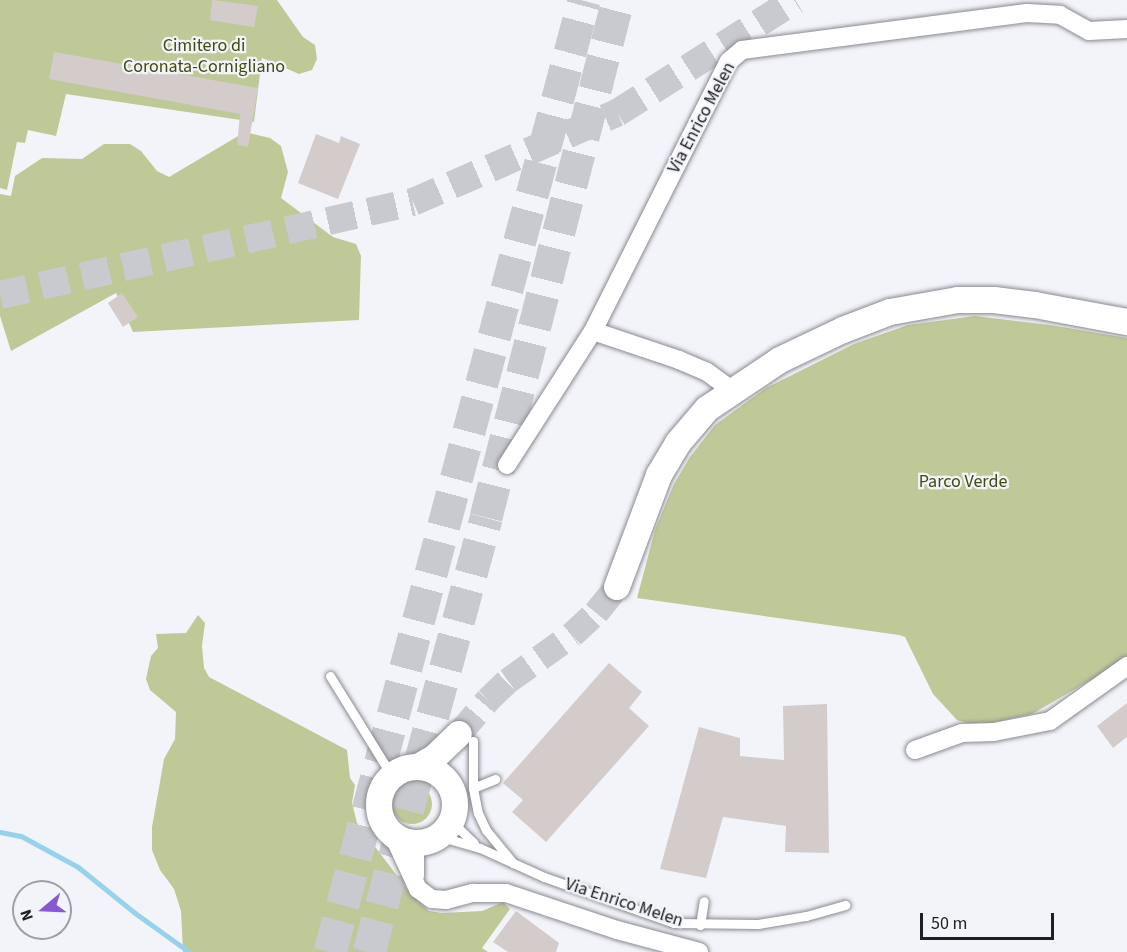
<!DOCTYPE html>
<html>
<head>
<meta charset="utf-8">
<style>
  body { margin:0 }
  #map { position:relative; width:1127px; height:952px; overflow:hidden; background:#f3f4fa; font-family:"Source Sans 3",sans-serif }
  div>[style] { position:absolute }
  .green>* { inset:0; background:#bfc998 }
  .round { border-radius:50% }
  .stream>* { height:5px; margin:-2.5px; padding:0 2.5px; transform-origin:2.5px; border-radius:2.5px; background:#96d2ec }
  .building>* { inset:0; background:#d3cccb }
  .secondary-tunnel>* { height:26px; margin-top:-13px; transform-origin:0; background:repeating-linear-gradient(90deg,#c9cacf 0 26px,transparent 0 39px) }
  .primary-tunnel>* { height:28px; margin-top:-14px; transform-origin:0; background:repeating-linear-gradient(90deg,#c9cacf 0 28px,transparent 0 42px) }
  .highway-tunnel>* { height:33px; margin-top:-16.5px; transform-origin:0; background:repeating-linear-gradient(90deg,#c9cacf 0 33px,transparent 0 49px) }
  .roads { filter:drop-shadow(0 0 2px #898a90) drop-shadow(0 0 2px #898a90) }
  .lane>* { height:9px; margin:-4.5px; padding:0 4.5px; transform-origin:4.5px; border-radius:4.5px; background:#fff }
  .street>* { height:18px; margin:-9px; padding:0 9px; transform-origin:9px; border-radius:9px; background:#fff }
  .secondary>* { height:26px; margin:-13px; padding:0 13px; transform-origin:13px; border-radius:13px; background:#fff }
  .secondary>.ring { margin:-13px; padding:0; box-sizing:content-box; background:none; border:26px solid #fff; border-radius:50% }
  span { translate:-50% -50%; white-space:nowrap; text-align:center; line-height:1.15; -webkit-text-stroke:4.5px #f3f4fa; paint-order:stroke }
  .park-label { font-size:18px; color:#424b0f }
  .street-label { font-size:18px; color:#202023 }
  .north { position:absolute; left:12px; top:880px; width:60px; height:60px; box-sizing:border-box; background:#f3f4fa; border:2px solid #9f9fa4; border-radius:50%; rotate:251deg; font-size:16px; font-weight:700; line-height:24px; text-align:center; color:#202023 }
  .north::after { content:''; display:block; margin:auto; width:21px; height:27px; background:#875ad4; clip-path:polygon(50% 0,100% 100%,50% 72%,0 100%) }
  .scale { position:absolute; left:920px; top:913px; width:134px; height:27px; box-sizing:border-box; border:3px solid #202023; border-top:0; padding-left:8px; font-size:18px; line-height:21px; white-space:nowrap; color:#202023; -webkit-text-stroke:4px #f3f4fa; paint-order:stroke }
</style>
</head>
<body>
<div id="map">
  <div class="green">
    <i style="clip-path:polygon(0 0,277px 0,303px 37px,315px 45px,317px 59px,312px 70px,299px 74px,262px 58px,254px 122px,66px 94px,56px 136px,28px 130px,25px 143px,17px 142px,7px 190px,0 188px)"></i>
    <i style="clip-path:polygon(245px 132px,270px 138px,281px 146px,288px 172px,281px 198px,333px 237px,356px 244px,361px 256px,359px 320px,133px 332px,116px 293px,11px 351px,0 316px,0 194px,11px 196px,15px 176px,42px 158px,82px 159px,104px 144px,130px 144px,141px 151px,157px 171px,169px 177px)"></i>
    <i style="clip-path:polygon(975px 316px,1050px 325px,1127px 338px,1127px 659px,1032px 714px,977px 726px,957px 720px,933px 694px,905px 637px,899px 635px,637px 598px,655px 530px,674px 484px,690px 457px,715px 425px,766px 388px,854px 344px,908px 325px)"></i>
    <i style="clip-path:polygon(198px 615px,205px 623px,202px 646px,204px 668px,209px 677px,347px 750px,350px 778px,355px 785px,352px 803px,357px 823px,411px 894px,429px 911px,442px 913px,482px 911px,503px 902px,510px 909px,482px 948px,488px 952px,183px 952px,181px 911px,174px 889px,160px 870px,152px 850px,152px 827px,160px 782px,164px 759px,175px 739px,176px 712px,150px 690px,146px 679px,151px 656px,158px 648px,156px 634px,186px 633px)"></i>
    <i class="round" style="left:392px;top:784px;width:40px;height:40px"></i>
  </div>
  <div class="stream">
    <i style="left:0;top:832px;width:21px;rotate:11deg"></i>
    <i style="left:21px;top:836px;width:65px;rotate:28.5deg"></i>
    <i style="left:78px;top:867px;width:73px;rotate:38.9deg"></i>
    <i style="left:135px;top:913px;width:67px;rotate:35.8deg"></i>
  </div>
  <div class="building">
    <i style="clip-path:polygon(212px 0,258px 6px,254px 27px,210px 20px)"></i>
    <i style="clip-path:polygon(54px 52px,258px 88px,248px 147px,237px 145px,240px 114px,49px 79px)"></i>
    <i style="clip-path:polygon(316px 134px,339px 143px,341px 136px,360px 144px,338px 199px,298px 183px)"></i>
    <i style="clip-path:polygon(122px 293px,138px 317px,123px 327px,108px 303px)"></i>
    <i style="clip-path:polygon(609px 663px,642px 692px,629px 708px,649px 726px,546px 842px,512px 812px,523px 800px,503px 783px)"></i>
    <i style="clip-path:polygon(1127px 703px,1127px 737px,1113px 748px,1097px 726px)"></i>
    <i style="clip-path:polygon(827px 704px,829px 853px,785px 852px,786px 826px,723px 817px,706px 878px,660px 869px,699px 727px,740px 738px,740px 756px,784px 760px,783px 706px)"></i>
    <i style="clip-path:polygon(516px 911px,559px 943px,556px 952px,508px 952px,493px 942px)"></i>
  </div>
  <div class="secondary-tunnel">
    <i style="left:459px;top:734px;width:45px;rotate:-49.5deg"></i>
    <i style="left:488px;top:700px;width:28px;rotate:-44deg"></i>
    <i style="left:508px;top:681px;width:79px;rotate:-35.7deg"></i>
    <i style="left:572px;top:635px;width:33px;rotate:-43deg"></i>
    <i style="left:596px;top:613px;width:33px;rotate:-51deg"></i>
  </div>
  <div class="primary-tunnel">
    <i style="left:0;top:295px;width:423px;rotate:-12.7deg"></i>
    <i style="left:413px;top:202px;width:223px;rotate:-23.6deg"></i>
    <i style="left:617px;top:113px;width:211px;rotate:-32.4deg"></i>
  </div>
  <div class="highway-tunnel">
    <i style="left:330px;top:952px;width:985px;rotate:-75.06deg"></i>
    <i style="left:369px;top:952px;width:450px;rotate:-74.9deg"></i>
    <i style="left:486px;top:517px;width:534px;rotate:-75.68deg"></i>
  </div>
  <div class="roads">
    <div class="lane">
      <i style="left:330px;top:676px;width:118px;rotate:58.2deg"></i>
      <i style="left:473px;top:741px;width:47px;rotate:90deg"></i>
      <i style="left:473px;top:788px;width:25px;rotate:79deg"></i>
      <i style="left:478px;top:813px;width:19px;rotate:65deg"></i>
      <i style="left:486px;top:830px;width:43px;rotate:50.7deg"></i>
      <i style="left:473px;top:788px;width:24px;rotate:-22deg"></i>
      <i style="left:451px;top:821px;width:32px;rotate:44deg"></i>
      <i style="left:438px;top:836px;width:44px;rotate:15.9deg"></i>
      <i style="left:480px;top:848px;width:70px;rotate:24.4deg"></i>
      <i style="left:544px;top:877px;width:138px;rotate:19.5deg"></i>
      <i style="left:674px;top:923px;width:84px;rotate:0.7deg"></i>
      <i style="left:758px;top:924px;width:49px;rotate:-9.5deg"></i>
      <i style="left:806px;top:916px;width:41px;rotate:-15.8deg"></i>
      <i style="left:700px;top:925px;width:24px;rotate:-81deg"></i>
    </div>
    <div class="street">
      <i style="left:593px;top:331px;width:91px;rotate:18.6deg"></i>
      <i style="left:679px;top:360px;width:30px;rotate:23deg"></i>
      <i style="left:707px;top:372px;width:31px;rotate:36deg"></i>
      <i style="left:507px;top:465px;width:159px;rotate:-57.3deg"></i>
      <i style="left:593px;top:331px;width:302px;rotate:-63.3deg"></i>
      <i style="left:729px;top:61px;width:17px;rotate:-40deg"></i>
      <i style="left:742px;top:50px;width:287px;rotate:-7.4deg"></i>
      <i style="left:1027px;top:13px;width:33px;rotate:3deg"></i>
      <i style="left:1060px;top:15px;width:33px;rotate:29deg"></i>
      <i style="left:1089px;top:31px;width:38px;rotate:-3deg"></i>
      <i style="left:915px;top:750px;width:50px;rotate:-19.9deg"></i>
      <i style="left:962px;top:733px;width:32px;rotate:-2deg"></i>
      <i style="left:994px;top:732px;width:57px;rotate:-11.1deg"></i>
      <i style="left:1050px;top:721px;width:95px;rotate:-35.5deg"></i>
      <i style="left:392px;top:833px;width:62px;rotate:65.1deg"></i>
      <i style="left:418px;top:889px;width:17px;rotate:36deg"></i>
      <i style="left:432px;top:899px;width:14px;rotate:4deg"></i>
      <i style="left:446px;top:900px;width:28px;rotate:-15deg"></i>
      <i style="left:473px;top:893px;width:33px"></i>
      <i style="left:506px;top:893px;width:117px;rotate:18.4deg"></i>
      <i style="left:617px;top:930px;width:85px;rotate:15deg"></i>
      <i style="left:415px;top:876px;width:33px;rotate:-90deg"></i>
    </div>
    <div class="secondary">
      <i style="left:617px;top:587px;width:120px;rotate:-69.4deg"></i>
      <i style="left:659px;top:475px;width:37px;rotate:-59deg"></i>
      <i style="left:678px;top:443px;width:45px;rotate:-49.5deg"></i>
      <i style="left:707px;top:409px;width:88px;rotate:-33.9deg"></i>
      <i style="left:780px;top:360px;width:70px;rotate:-25.5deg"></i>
      <i style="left:843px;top:330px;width:50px;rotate:-21deg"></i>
      <i style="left:890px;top:312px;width:69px;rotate:-10deg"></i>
      <i style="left:958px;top:300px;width:36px"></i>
      <i style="left:994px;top:300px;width:41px;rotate:7deg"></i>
      <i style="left:1035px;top:305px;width:94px;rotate:10.5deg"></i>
      <i style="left:418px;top:767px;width:20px;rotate:-30deg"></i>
      <i style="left:435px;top:757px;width:33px;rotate:-44deg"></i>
      <i class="ring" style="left:379px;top:767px;width:50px;height:50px"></i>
    </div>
  </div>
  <div class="park-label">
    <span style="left:204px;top:57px">Cimitero di<br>Coronata-Cornigliano</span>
    <span style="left:963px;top:482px">Parco Verde</span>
  </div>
  <div class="street-label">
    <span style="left:702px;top:118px;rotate:-62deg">Via Enrico Melen</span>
    <span style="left:624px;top:903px;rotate:18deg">Via Enrico Melen</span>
  </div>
  <div class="north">N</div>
  <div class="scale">50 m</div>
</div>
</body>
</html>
